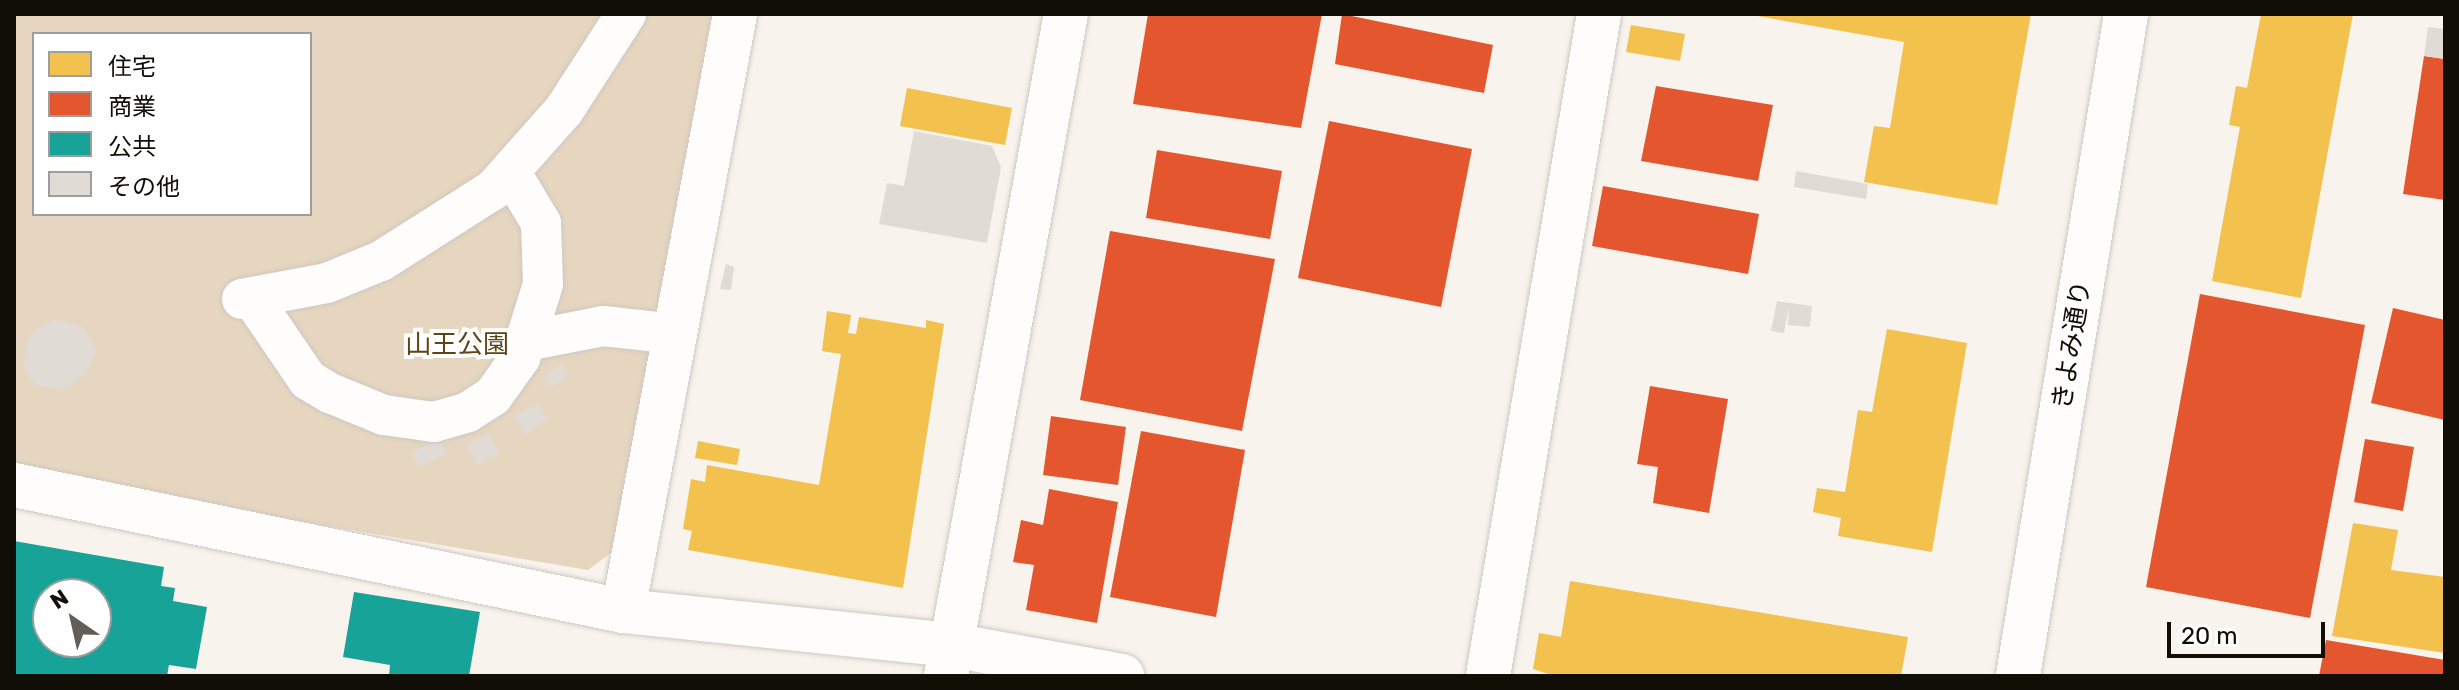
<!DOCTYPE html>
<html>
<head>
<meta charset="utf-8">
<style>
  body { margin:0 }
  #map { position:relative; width:2459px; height:690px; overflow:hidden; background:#f8f3ec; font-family:Rubik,"Noto Sans JP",sans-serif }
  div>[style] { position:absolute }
  .green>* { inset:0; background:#e7d6bf }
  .homes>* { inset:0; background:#f2c14e }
  .shops>* { inset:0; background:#e4572e }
  .public>* { inset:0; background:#17a398 }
  .building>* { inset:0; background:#e0dbd5 }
  .roads { filter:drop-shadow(0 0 2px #cdc8c2) drop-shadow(0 0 2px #cdc8c2) }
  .pedestrian>* { height:40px; margin:-20px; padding:0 20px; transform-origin:20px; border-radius:20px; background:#fefdfc }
  .minor>* { height:44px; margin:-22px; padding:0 22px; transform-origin:22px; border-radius:22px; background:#fefdfc }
  .tertiary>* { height:44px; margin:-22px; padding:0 22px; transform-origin:22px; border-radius:22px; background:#fefdfc }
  span { translate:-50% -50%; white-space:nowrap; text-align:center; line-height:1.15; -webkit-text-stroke:8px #fff; paint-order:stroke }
  .park-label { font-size:26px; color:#5e4315 }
  .street-label { font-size:26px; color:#110d07 }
  .frame { position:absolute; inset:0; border:16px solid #110d07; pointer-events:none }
  .legend { position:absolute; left:32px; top:32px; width:280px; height:184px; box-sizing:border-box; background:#fff; border:2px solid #a09e9c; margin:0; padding:10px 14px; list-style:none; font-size:24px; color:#110d07 }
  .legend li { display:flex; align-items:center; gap:16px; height:40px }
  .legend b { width:40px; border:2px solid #a09e9c }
  .north { position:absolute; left:32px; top:578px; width:80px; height:80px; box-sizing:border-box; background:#fff; border:2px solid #a09e9c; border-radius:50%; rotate:326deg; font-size:22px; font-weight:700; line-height:32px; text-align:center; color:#110d07 }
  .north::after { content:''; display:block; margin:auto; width:28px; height:36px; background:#625e57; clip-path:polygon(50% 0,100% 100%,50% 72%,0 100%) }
  .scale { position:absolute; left:2167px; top:622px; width:158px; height:36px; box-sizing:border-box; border:4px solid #110d07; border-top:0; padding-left:10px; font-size:24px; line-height:28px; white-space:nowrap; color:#110d07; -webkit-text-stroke:6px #fff; paint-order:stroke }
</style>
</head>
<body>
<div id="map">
  <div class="green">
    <i style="clip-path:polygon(evenodd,14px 14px,716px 14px,623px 544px,588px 570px,14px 473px,14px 14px,34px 34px,310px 34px,310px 214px,34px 214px,34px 34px)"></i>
  </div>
  <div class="homes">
    <i style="clip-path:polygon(1746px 14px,2031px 14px,1997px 205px,1864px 182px,1874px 126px,1890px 128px,1904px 42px)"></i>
    <i style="clip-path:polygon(2261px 14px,2353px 14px,2301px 298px,2212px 281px,2240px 127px,2229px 125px,2236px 86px,2247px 88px)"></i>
    <i style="clip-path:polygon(1631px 25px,1685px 34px,1680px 61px,1626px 52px)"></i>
    <i style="clip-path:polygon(907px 88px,1012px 108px,1005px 145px,900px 126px)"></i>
    <i style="clip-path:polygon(827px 311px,851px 315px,848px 333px,856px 334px,859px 317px,926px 328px,926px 320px,944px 324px,903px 588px,688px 550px,692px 531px,683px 529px,691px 479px,705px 482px,707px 465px,819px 485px,841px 354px,822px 351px)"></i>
    <i style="clip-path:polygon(1887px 329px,1967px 343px,1932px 552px,1838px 536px,1841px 518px,1813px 512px,1817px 488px,1845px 492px,1858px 410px,1872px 412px)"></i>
    <i style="clip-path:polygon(698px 441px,740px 449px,737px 465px,695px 458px)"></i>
    <i style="clip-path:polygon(2353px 523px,2398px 530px,2391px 570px,2445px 577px,2445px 653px,2332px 636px)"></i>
    <i style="clip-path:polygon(1570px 581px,1908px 637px,1901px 676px,1554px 676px,1533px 669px,1539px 633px,1561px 637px)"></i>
  </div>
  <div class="shops">
    <i style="clip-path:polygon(1148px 14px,1322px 14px,1301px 128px,1133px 104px)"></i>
    <i style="clip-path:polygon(1342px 14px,1493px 45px,1484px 93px,1335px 64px)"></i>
    <i style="clip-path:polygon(2424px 56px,2445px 59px,2445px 200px,2403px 194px)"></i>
    <i style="clip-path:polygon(1656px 86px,1773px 105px,1758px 181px,1641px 161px)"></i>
    <i style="clip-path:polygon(1329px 121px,1472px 149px,1441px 307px,1298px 278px)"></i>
    <i style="clip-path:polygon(1157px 150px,1282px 171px,1270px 239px,1146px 218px)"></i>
    <i style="clip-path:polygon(1603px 186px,1759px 214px,1748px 274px,1592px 246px)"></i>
    <i style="clip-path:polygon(1110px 231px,1275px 259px,1242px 431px,1080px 400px)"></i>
    <i style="clip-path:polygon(2200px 294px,2365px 325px,2310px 618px,2146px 587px)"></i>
    <i style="clip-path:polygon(2393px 308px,2445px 320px,2445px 420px,2371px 403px)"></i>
    <i style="clip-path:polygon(1650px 386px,1728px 399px,1709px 513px,1653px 503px,1658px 467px,1637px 464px)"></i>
    <i style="clip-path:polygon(1051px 416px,1126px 427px,1118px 485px,1043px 475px)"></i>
    <i style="clip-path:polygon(1141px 431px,1245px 450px,1216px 617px,1110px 597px)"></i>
    <i style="clip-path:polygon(2365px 439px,2414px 447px,2403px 511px,2354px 502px)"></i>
    <i style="clip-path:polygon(1049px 489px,1118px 502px,1097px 623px,1026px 610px,1034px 565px,1013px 562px,1021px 520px,1043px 525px)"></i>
    <i style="clip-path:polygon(2326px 640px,2445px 660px,2445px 676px,2319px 676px)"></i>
  </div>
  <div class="public">
    <i style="clip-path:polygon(evenodd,14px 541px,164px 567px,161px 586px,175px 588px,173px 601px,207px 607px,196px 669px,169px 665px,167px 676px,14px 675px,14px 541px,48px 594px,96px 594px,96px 642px,48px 642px,48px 594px)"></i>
    <i style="clip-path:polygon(354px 592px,480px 612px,469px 676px,389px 676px,390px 665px,343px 657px)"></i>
  </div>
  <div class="building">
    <i style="clip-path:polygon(2428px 27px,2445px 29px,2445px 59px,2424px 56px)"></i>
    <i style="clip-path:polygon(914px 131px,992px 146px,1001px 167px,987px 243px,879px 224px,887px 183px,904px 186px)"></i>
    <i style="clip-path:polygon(1796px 171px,1868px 184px,1866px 199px,1794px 187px)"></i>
    <i style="clip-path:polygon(726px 264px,734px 267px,731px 290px,720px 289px)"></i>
    <i style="clip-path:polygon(1777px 301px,1812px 306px,1810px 327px,1788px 325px,1789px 307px,1784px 333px,1771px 331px)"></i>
    <i style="clip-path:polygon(53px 319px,82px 326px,97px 349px,86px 374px,61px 390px,36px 386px,23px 365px,29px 336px)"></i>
    <i style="clip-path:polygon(562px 364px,569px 376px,550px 388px,543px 376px)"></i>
    <i style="clip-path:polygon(537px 403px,547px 420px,525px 434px,514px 417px)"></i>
    <i style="clip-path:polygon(489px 433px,499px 454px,477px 465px,467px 444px)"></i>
    <i style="clip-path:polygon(439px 439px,447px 454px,419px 467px,412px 452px)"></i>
  </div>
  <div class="roads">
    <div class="pedestrian">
      <i style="left:252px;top:298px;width:99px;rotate:55.7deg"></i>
      <i style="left:308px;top:380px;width:26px;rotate:31deg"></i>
      <i style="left:330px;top:393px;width:58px;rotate:22.2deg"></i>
      <i style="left:384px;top:415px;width:50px;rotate:8deg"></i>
      <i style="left:434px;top:422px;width:35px;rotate:-16deg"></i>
      <i style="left:468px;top:412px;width:30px;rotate:-33deg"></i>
      <i style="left:493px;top:396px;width:47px;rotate:-54.6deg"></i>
      <i style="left:520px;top:358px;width:77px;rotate:-72.7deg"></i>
      <i style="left:543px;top:284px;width:61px;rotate:-91.9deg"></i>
      <i style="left:541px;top:223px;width:58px;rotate:-121deg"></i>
      <i style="left:242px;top:299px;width:86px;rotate:-10.7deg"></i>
      <i style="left:327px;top:283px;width:58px;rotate:-22.2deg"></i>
      <i style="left:381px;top:261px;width:133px;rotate:-32.4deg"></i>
      <i style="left:493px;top:190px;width:107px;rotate:-48.4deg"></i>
      <i style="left:564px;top:110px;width:114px;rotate:-57.1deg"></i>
      <i style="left:527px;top:341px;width:77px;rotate:-11.2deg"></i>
      <i style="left:603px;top:326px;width:54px;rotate:6.3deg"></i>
    </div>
    <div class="minor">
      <i style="left:14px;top:485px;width:622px;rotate:11.69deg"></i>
      <i style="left:623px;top:611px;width:331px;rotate:5.9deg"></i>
      <i style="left:952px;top:645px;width:173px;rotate:10.3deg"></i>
      <i style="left:623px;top:611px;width:607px;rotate:-79.37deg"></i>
    </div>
    <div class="tertiary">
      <i style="left:946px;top:676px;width:673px;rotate:-79.73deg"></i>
      <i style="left:1488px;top:676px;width:671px;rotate:-80.48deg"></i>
      <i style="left:2018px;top:676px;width:671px;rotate:-80.73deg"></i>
    </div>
  </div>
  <div class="park-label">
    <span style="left:457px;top:345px">山王公園</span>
  </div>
  <div class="street-label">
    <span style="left:2072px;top:345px;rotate:-81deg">きよみ通り</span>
  </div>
  <div class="frame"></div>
  <ul class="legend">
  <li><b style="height:22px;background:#f2c14e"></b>住宅</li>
  <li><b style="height:22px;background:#e4572e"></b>商業</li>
  <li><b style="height:22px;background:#17a398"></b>公共</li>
  <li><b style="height:22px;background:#e0dbd5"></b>その他</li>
  </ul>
  <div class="north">N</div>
  <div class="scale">20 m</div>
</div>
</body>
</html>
